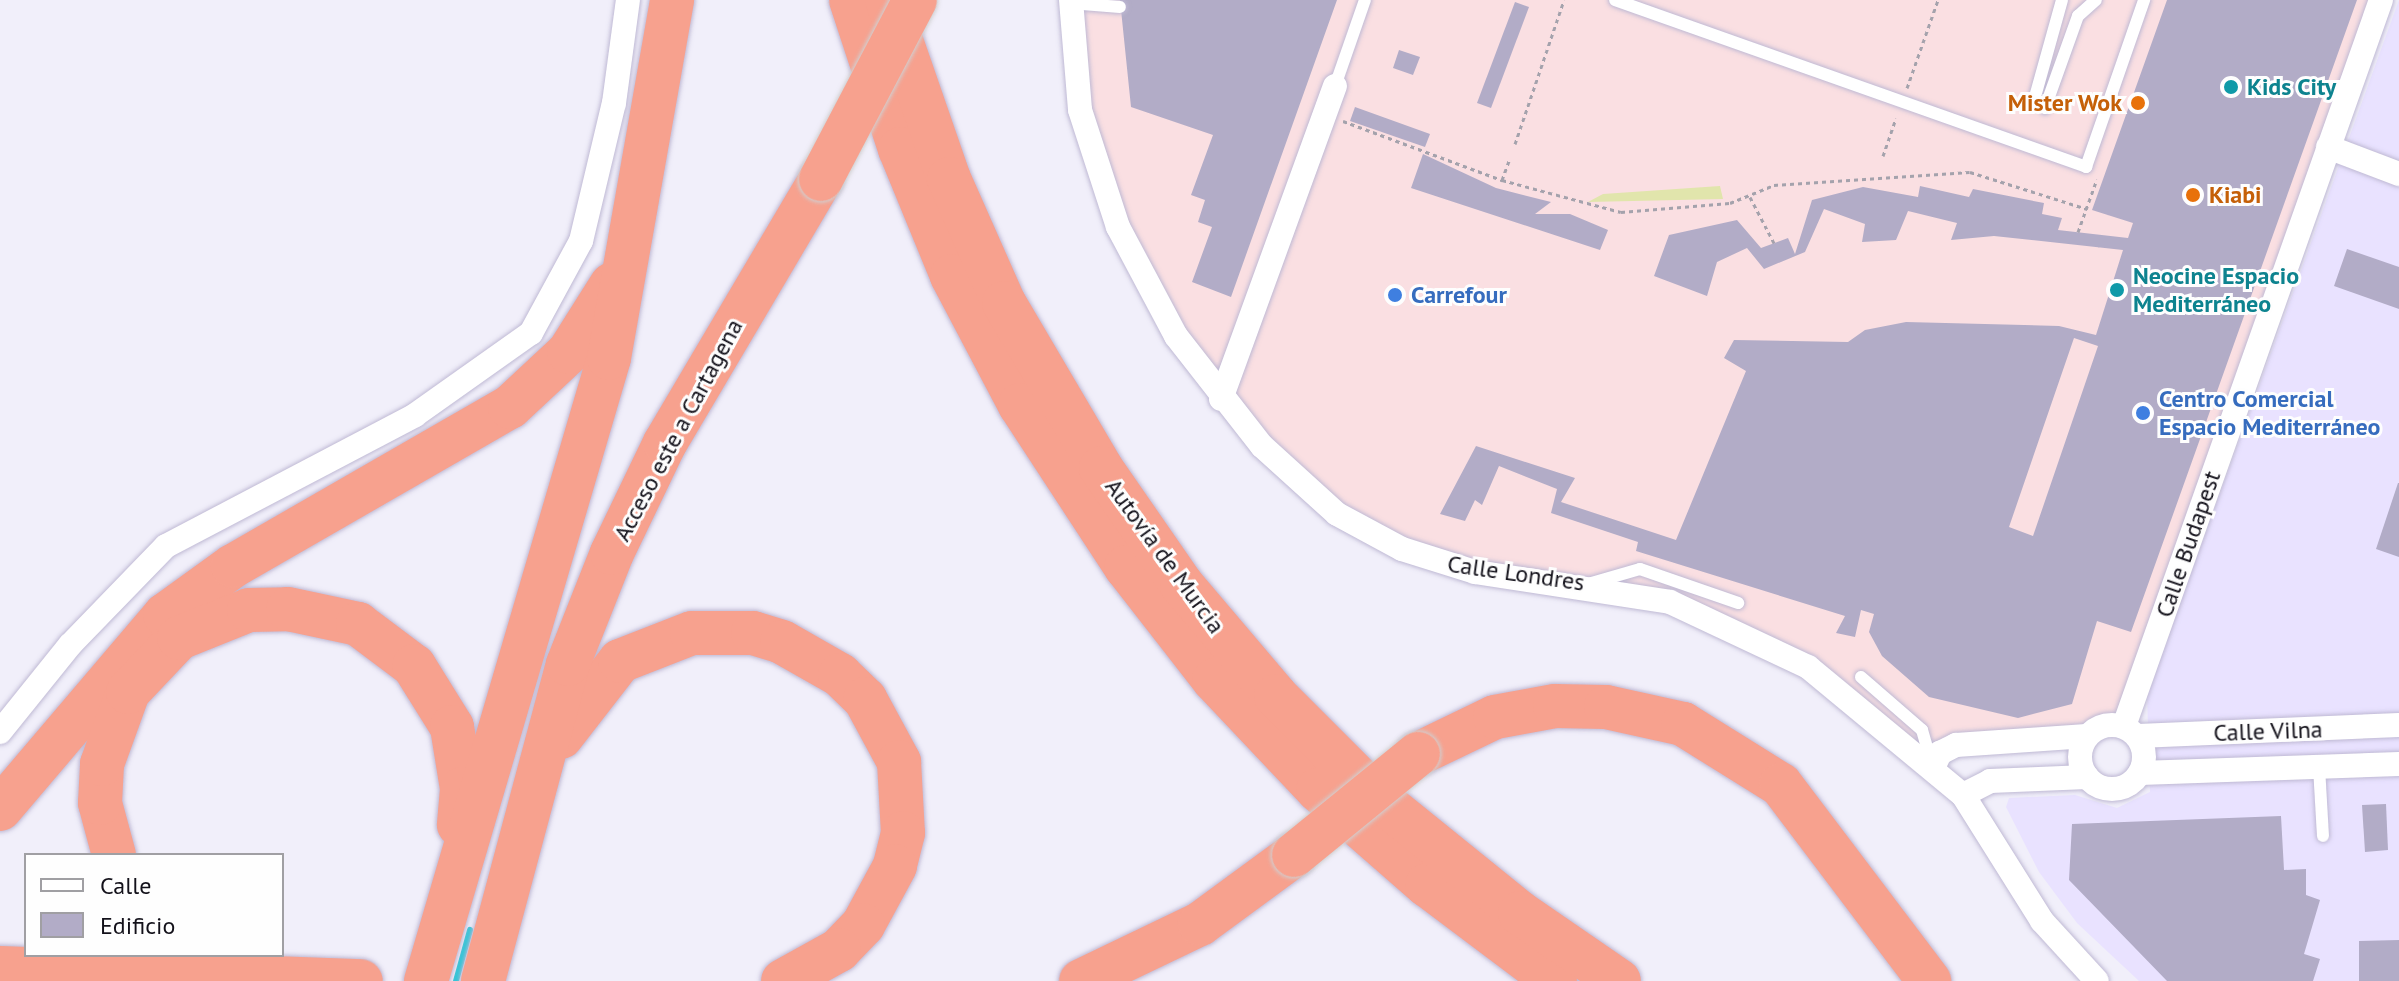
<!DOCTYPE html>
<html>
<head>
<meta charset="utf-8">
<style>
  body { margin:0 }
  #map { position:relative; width:2399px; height:981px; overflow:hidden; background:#f1effa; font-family:"PT Sans",sans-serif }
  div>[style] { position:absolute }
  .commercial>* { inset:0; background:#fadfe2 }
  .built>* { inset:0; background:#e9e2ff }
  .green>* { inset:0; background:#e1e5ac }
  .stream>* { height:6px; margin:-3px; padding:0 3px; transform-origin:3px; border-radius:3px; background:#30c5d7 }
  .building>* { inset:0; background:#b2acc7 }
  .path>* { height:3px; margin-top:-1.5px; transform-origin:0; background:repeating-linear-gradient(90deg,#a4a2ac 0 4px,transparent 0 8px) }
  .roads { filter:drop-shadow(0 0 2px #bfb9d4) drop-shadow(0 0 2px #bfb9d4) }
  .service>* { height:12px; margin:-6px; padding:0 6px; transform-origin:6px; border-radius:6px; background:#fff }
  .minor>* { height:24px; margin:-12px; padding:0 12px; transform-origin:12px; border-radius:12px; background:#fff }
  .minor>.ring { margin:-12px; padding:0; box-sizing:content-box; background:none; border:24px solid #fff; border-radius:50% }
  .motorway>* { height:44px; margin:-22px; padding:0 22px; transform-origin:22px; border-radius:22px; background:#f7a18e }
  .bridges { filter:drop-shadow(0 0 2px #d0cfd1) drop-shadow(0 0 2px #d0cfd1) }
  .motorway-bridge>* { height:44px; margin:-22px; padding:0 22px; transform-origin:22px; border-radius:22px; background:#f7a18e }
  .dots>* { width:22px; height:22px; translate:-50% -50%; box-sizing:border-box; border:4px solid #fefefe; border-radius:50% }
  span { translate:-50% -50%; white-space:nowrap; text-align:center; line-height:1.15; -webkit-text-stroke:6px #fefefe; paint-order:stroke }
  .culture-label { font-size:24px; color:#0d838f; font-weight:700 }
  .left { translate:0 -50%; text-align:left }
  .food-label { font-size:24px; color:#c56008; font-weight:700 }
  .right { translate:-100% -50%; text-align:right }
  .shop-label { font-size:24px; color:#366cbe; font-weight:700 }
  .street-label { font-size:24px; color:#13111a }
  .legend { position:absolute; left:24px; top:853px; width:260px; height:104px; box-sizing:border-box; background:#fefefe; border:2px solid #a09fa3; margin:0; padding:10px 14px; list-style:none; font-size:24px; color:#13111a }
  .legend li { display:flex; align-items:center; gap:16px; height:40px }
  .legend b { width:40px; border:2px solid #a09fa3 }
</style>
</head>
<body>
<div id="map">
  <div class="commercial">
    <i style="clip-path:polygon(1071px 0,2381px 0,2117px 724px,1956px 745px,1933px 768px,1873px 717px,1714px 618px,1513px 577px,1369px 533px,1221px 399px,1103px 190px)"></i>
  </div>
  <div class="built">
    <i style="clip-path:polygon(2399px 0,2399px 981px,2139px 981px,2077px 923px,2039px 872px,2006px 807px,2009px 798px,2075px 795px,2117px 808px,2150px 792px,2147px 695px)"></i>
  </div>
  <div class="green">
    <i style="clip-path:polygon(1720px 186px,1723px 199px,1588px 202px,1603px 194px)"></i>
  </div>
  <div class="stream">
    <i style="left:456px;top:981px;width:53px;rotate:-74.6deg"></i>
  </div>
  <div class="building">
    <i style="clip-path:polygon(1120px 0,1337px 0,1231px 297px,1192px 282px,1212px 227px,1198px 222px,1205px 200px,1191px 195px,1213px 135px,1131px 107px)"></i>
    <i style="clip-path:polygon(evenodd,2167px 0,2357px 0,2131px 632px,2097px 621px,2072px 704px,2018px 718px,1929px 697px,1882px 656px,1869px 632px,1874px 614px,1861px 610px,1855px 637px,1836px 633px,1845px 616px,1636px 551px,1638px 542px,1551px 513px,1557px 489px,1499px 466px,1482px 505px,1475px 500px,1465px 521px,1440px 514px,1476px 446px,1575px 478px,1561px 502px,1676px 540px,1746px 371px,1724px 358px,1734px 340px,1848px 342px,1865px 330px,1906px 322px,2059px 326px,2096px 335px,2123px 250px,1994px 236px,1951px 240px,1957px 223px,1908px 211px,1896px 240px,1862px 242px,1865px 224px,1824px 209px,1805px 252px,1764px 269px,1747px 248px,1717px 262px,1707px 296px,1654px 276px,1669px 235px,1737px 220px,1761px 248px,1788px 238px,1795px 254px,1812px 200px,1863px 187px,1918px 197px,1920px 186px,1969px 197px,1973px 189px,2044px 203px,2042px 214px,2062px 218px,2058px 230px,2128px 238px,2133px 223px,2092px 210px,2167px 0,2074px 338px,2098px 346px,2033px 536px,2009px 527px,2074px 338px)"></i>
    <i style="clip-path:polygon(1515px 2px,1529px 7px,1491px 108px,1477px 103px)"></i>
    <i style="clip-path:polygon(1399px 50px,1420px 57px,1413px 75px,1393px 68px)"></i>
    <i style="clip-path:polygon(1355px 107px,1430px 134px,1425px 147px,1350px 121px)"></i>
    <i style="clip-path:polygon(1423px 154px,1496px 188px,1551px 202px,1535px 214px,1570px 214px,1608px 230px,1600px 250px,1411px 188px)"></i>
    <i style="clip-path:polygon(2347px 249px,2399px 267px,2399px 309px,2334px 286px)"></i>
    <i style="clip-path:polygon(2398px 483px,2399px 483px,2399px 557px,2376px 549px)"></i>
    <i style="clip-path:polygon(2386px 804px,2388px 850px,2365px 852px,2362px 805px)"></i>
    <i style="clip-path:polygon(2281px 816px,2284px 870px,2306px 869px,2306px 895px,2320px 900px,2304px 954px,2320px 959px,2313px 981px,2167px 981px,2069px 880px,2072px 824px)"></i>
    <i style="clip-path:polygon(2399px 940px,2399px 981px,2359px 981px,2359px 941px)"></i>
  </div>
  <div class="path">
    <i style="left:1907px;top:88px;width:93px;rotate:-70.6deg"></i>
    <i style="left:1343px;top:121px;width:170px;rotate:20.4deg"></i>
    <i style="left:1502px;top:180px;width:123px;rotate:15.1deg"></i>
    <i style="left:1621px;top:212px;width:109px;rotate:-4.7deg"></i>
    <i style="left:1730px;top:203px;width:48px;rotate:-22.2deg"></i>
    <i style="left:1774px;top:185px;width:196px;rotate:-3.8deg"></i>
    <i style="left:1970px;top:172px;width:123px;rotate:17.5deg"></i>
    <i style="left:1515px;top:144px;width:152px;rotate:-71.2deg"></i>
    <i style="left:1883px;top:156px;width:40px;rotate:-71.1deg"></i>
    <i style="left:1502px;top:180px;width:23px;rotate:-70deg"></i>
    <i style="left:1750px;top:197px;width:52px;rotate:62.4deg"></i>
    <i style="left:2078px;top:232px;width:56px;rotate:-70.3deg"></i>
  </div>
  <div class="roads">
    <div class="service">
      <i style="left:1615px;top:0;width:500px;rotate:19.5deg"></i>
      <i style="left:2086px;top:167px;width:177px;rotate:-70.8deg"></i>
      <i style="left:1070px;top:3px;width:50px;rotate:4.6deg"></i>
      <i style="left:1335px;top:86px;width:91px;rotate:-70.8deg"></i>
      <i style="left:2033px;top:104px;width:108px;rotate:-74.4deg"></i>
      <i style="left:2045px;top:108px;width:98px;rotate:-70.3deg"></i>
      <i style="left:2078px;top:16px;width:24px;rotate:-42deg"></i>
      <i style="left:1588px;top:584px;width:54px;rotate:-16.1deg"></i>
      <i style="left:1640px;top:569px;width:104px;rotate:19.1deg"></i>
      <i style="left:1861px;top:677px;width:81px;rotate:41deg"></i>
      <i style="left:1922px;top:730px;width:36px;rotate:74deg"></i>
      <i style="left:2319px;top:767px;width:69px;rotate:86.7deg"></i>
    </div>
    <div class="minor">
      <i style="left:1071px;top:0;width:110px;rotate:85.3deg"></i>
      <i style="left:1080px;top:110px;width:123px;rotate:72deg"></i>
      <i style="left:1118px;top:227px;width:123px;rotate:62deg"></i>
      <i style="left:1176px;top:336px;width:140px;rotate:52deg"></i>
      <i style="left:1262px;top:446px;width:101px;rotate:42.2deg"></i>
      <i style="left:1337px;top:514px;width:74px;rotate:28.3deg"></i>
      <i style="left:1402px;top:549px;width:77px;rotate:17.5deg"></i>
      <i style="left:1475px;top:572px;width:197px;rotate:8.7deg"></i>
      <i style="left:1670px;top:602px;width:153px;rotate:25.2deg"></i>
      <i style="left:1808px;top:667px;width:201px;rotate:39.6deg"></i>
      <i style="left:1963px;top:795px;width:149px;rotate:57.9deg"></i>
      <i style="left:2042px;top:921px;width:81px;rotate:47.5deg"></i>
      <i style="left:2328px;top:147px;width:76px;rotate:20.8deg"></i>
      <i style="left:1221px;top:399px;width:333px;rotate:-70deg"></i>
      <i class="ring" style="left:2080px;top:725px;width:40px;height:40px"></i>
      <i style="left:2124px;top:726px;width:770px;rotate:-70.51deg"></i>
      <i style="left:0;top:732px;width:112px;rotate:-51.2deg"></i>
      <i style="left:70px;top:645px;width:138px;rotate:-45.9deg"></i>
      <i style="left:166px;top:546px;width:281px;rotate:-27.7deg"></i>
      <i style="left:415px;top:415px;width:142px;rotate:-35.3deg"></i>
      <i style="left:531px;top:333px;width:105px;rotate:-61.5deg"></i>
      <i style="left:581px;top:241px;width:142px;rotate:-76.6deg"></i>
      <i style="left:614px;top:103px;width:104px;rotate:-82.3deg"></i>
      <i style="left:2138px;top:736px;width:261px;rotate:-2.4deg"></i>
      <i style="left:1933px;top:768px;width:17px;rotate:-65deg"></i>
      <i style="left:1940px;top:753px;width:18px;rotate:-27deg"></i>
      <i style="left:1956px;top:745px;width:131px;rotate:-3.9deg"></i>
      <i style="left:2140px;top:773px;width:259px;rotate:-2deg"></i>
      <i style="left:1963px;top:795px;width:30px;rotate:-27deg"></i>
      <i style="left:1990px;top:781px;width:97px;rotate:-2.4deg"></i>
    </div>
    <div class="motorway">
      <i style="left:851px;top:0;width:157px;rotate:71.8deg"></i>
      <i style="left:900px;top:149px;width:137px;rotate:67.7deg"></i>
      <i style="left:952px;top:276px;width:146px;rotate:62.2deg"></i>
      <i style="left:1020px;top:405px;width:194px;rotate:56.8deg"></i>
      <i style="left:1126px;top:567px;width:143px;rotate:52.1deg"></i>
      <i style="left:1214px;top:680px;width:151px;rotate:46.6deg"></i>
      <i style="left:1318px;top:790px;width:145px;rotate:41.1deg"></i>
      <i style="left:1427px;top:885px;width:160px;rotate:36.9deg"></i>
      <i style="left:887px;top:0;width:189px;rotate:70.9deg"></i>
      <i style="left:949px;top:179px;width:136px;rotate:66.1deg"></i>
      <i style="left:1004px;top:303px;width:191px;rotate:59.5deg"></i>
      <i style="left:1101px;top:468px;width:142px;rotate:55.3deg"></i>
      <i style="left:1182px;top:585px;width:145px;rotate:49.7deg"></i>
      <i style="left:1276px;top:696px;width:144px;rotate:45deg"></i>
      <i style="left:1378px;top:798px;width:183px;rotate:39deg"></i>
      <i style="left:1520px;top:913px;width:120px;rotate:34.5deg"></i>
      <i style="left:561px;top:737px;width:96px;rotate:-52.2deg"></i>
      <i style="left:620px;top:661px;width:77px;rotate:-21.3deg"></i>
      <i style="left:692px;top:633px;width:61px"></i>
      <i style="left:753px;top:633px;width:30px;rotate:17deg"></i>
      <i style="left:782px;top:642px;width:67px;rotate:29.6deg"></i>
      <i style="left:840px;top:675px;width:35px;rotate:44deg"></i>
      <i style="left:865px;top:699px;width:72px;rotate:61.6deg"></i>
      <i style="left:899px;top:762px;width:71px;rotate:86.8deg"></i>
      <i style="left:903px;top:833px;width:34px;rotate:104deg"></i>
      <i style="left:895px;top:866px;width:67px;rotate:118.5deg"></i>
      <i style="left:863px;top:925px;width:35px;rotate:134deg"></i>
      <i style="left:839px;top:950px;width:64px;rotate:151deg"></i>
      <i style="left:1418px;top:754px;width:85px;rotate:-25.7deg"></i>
      <i style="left:1495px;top:717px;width:61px;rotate:-10.4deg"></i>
      <i style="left:1555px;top:706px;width:51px;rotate:1.1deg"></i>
      <i style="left:1606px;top:707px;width:79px;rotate:12.4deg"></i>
      <i style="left:1683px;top:724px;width:115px;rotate:31.9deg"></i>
      <i style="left:1781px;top:785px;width:246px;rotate:52.9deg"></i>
      <i style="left:0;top:809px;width:255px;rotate:-49.6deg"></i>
      <i style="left:165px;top:615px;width:84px;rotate:-35.8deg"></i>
      <i style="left:233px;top:566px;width:319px;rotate:-29.9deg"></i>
      <i style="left:510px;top:407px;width:81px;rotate:-43deg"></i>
      <i style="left:569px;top:352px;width:80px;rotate:-57.7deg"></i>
      <i style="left:114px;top:855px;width:54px;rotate:-105.1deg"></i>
      <i style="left:100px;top:803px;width:39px;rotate:-87deg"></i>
      <i style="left:102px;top:764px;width:77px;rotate:-70.1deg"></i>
      <i style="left:128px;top:692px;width:74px;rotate:-46.6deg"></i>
      <i style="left:179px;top:638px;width:75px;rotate:-21.8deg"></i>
      <i style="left:249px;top:610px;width:39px;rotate:-1deg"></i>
      <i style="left:288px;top:609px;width:72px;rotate:12.1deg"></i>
      <i style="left:358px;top:624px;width:70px;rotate:36.9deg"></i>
      <i style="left:414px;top:666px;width:72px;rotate:58.1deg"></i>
      <i style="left:452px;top:727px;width:63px;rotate:80.8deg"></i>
      <i style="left:462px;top:789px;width:36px;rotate:95deg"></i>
      <i style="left:0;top:968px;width:361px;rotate:2.1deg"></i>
      <i style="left:426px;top:981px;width:649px;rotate:-73.63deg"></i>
      <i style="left:609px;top:358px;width:364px;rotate:-80deg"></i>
      <i style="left:483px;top:981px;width:328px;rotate:-75deg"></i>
      <i style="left:568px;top:664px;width:119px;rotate:-68.4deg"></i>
      <i style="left:612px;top:553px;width:122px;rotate:-64.3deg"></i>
      <i style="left:665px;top:443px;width:307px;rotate:-59.4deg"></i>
      <i style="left:1081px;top:981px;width:132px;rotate:-25.6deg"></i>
      <i style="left:1200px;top:924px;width:117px;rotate:-36.3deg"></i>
    </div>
  </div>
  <div class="bridges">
    <div class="motorway-bridge">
      <i style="left:821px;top:179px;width:202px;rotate:-62.3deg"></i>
      <i style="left:1294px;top:855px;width:160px;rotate:-39.2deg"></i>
    </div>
  </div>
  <div class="dots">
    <i style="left:2231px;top:87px;background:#0f9aa8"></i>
    <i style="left:2138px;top:103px;background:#e8710a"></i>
    <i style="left:2193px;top:195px;background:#e8710a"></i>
    <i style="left:2117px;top:290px;background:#0f9aa8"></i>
    <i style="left:1395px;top:295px;background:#3f7fe0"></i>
    <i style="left:2143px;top:413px;background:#3f7fe0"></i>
  </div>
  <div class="culture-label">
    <span class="left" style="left:2247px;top:87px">Kids City</span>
    <span class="left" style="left:2133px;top:290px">Neocine Espacio<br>Mediterráneo</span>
  </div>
  <div class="food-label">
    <span class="right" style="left:2122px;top:103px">Mister Wok</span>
    <span class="left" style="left:2209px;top:195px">Kiabi</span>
  </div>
  <div class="shop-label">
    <span class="left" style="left:1411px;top:295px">Carrefour</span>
    <span class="left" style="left:2159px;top:413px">Centro Comercial<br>Espacio Mediterráneo</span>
  </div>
  <div class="street-label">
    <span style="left:678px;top:430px;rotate:-62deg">Acceso este a Cartagena</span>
    <span style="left:2188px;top:544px;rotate:-71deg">Calle Budapest</span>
    <span style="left:1165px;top:556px;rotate:54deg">Autovía de Murcia</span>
    <span style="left:1516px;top:573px;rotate:8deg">Calle Londres</span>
    <span style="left:2268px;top:731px;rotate:-2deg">Calle Vilna</span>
  </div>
  <ul class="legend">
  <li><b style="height:10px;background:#fff"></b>Calle</li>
  <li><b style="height:22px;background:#b2acc7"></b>Edificio</li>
  </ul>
</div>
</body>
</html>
